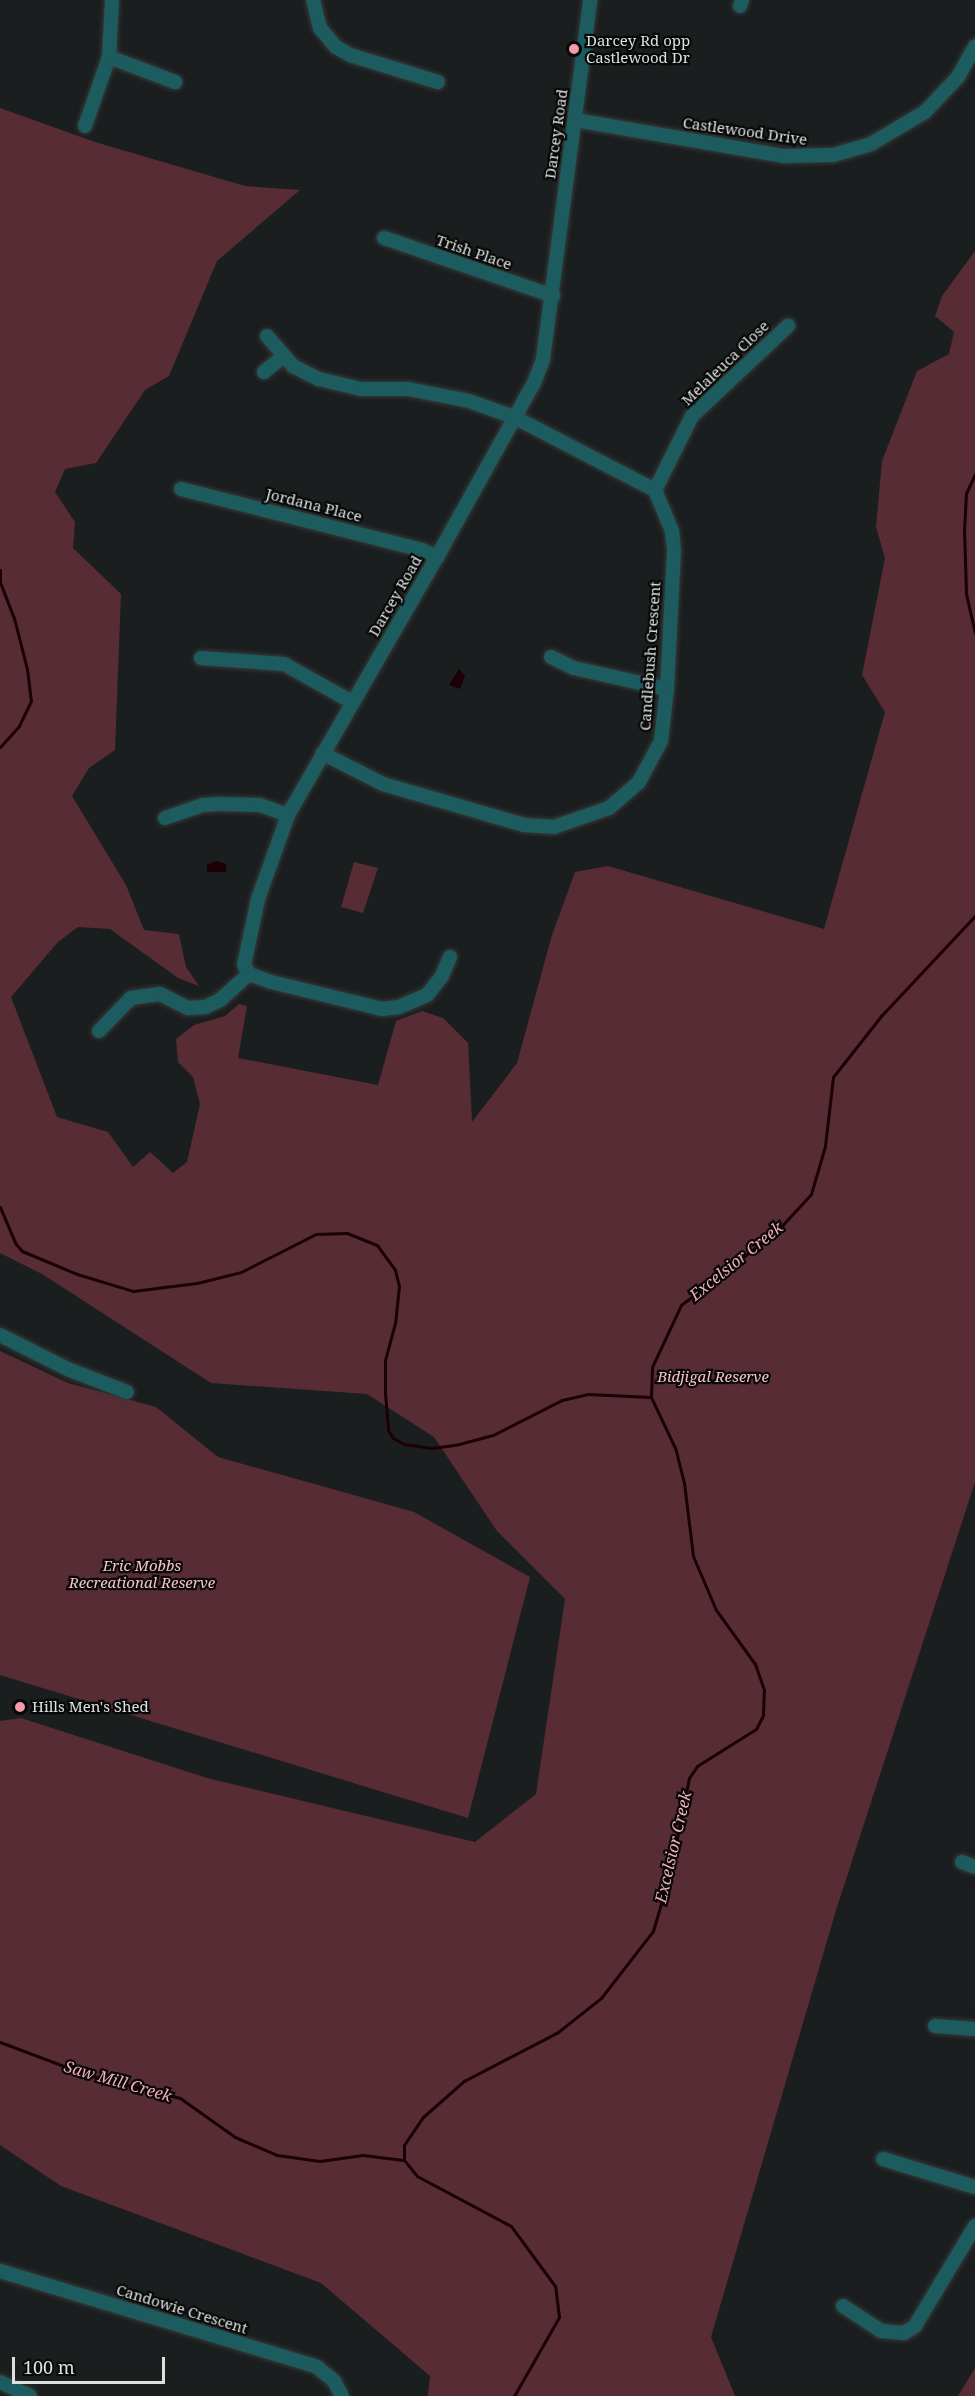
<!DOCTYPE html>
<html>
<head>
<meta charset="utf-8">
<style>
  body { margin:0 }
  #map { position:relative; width:975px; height:2396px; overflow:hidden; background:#1b1e1e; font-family:"Noto Serif",serif }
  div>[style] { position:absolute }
  .green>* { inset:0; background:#582c35 }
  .water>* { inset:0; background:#1b0005 }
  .stream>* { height:3px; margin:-1.5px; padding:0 1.5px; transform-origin:1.5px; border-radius:1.5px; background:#1b0005 }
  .roads { filter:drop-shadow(0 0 2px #363939) drop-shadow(0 0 2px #363939) }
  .minor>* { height:14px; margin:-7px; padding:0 7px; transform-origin:7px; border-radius:7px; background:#1c5c5f }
  .dots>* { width:16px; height:16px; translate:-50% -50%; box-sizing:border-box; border:3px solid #070808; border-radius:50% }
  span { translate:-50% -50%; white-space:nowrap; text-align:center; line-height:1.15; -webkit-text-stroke:4.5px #070808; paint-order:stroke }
  .poi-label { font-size:15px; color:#dee0e0 }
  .left { translate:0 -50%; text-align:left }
  .street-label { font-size:15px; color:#dee0e0 }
  .park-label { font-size:15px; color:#fac1ca; font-style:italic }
  .water-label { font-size:16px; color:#f7adba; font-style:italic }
  .scale { position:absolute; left:12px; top:2357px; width:153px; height:27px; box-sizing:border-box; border:3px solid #dee0e0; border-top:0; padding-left:8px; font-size:18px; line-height:21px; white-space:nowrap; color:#dee0e0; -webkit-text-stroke:4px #070808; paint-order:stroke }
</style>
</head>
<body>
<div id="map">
  <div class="green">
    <i style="clip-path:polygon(0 108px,95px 142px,245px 186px,300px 190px,217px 261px,169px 376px,145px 390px,96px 463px,65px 469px,55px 492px,75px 522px,73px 548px,121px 594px,115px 750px,89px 768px,72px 796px,126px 885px,144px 930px,179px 934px,186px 967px,199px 986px,178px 978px,110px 929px,78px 927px,58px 942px,11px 997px,57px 1117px,108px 1132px,133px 1167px,150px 1152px,173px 1173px,187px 1162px,200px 1104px,193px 1077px,178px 1062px,176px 1039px,194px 1025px,225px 1016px,239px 1004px,247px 1006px,238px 1058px,378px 1085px,396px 1021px,422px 1011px,443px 1018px,468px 1043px,472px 1122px,517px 1063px,552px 935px,575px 872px,608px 866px,824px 929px,885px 712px,862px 675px,885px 558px,876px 527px,882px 461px,917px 371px,949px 354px,954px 332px,935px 316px,942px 296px,975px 251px,975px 1482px,837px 1907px,711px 2337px,735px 2396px,428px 2396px,430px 2376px,321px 2283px,61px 2186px,0 2145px,0 1721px,21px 1718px,207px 1778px,475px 1842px,536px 1794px,565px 1599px,497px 1531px,434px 1437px,367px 1394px,211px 1383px,42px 1274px,0 1253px)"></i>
    <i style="clip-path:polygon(354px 862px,378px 868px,363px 913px,341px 907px)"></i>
    <i style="clip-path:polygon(0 1351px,68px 1383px,156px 1407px,218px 1457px,414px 1512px,530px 1577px,468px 1818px,0 1675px)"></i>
    <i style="clip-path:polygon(975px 2368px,975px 2396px,958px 2396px)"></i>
  </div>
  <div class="water">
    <i style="clip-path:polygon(459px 669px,465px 676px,460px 689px,449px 685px)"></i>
    <i style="clip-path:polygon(216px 861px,226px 864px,226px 872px,207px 872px,207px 865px)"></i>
  </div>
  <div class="stream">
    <i style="left:975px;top:474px;width:21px;rotate:115deg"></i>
    <i style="left:966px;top:493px;width:36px;rotate:93deg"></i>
    <i style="left:964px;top:529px;width:65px;rotate:88.2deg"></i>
    <i style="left:966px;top:594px;width:40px;rotate:77deg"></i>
    <i style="left:0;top:570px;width:12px;rotate:90deg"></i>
    <i style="left:0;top:582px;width:39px;rotate:69deg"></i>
    <i style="left:14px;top:618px;width:53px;rotate:75.7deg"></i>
    <i style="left:27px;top:669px;width:32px;rotate:83deg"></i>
    <i style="left:31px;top:701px;width:28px;rotate:116deg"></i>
    <i style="left:19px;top:726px;width:28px;rotate:132deg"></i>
    <i style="left:0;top:1207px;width:39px;rotate:67deg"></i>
    <i style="left:15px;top:1243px;width:11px;rotate:49deg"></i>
    <i style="left:22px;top:1251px;width:60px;rotate:22.7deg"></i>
    <i style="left:77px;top:1274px;width:59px;rotate:16.9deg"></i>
    <i style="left:133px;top:1291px;width:64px;rotate:-7.1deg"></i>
    <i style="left:197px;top:1283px;width:45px;rotate:-14deg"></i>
    <i style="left:241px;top:1272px;width:84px;rotate:-26.9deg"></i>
    <i style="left:316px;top:1234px;width:31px;rotate:-2deg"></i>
    <i style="left:347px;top:1233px;width:32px;rotate:22deg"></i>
    <i style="left:377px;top:1245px;width:31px;rotate:54deg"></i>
    <i style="left:395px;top:1270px;width:16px;rotate:76deg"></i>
    <i style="left:399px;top:1286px;width:37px;rotate:96deg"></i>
    <i style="left:395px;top:1323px;width:38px;rotate:105deg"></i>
    <i style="left:385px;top:1360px;width:33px;rotate:90deg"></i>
    <i style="left:385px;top:1393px;width:37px;rotate:85deg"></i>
    <i style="left:388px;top:1430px;width:9px;rotate:58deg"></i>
    <i style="left:393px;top:1438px;width:13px;rotate:29deg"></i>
    <i style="left:404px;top:1444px;width:28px;rotate:8deg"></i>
    <i style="left:432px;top:1448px;width:27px;rotate:-8deg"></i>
    <i style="left:459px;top:1444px;width:35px;rotate:-15deg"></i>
    <i style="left:493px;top:1435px;width:77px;rotate:-26.9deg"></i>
    <i style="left:562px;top:1400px;width:26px;rotate:-13deg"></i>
    <i style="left:587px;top:1394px;width:64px;rotate:2.7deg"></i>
    <i style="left:0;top:2042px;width:94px;rotate:20.6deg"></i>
    <i style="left:88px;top:2075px;width:95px;rotate:14deg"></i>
    <i style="left:180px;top:2098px;width:67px;rotate:35.3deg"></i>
    <i style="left:235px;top:2137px;width:46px;rotate:23.2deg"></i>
    <i style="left:277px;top:2155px;width:43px;rotate:7.9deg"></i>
    <i style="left:320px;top:2161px;width:43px;rotate:-7.9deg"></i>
    <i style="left:363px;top:2155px;width:40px;rotate:7.1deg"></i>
    <i style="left:514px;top:2396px;width:91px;rotate:-60.3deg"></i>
    <i style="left:559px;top:2317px;width:31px;rotate:-97deg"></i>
    <i style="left:555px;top:2286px;width:74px;rotate:-126.3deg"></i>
    <i style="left:511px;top:2226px;width:106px;rotate:-152deg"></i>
    <i style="left:417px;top:2176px;width:21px;rotate:-129deg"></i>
    <i style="left:404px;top:2160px;width:15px;rotate:-90deg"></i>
    <i style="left:404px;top:2145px;width:34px;rotate:-56deg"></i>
    <i style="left:423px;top:2117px;width:55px;rotate:-41.3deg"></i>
    <i style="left:464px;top:2081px;width:106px;rotate:-27.5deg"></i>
    <i style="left:558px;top:2032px;width:55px;rotate:-38.3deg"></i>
    <i style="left:601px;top:1998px;width:85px;rotate:-52.2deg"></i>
    <i style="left:653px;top:1931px;width:60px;rotate:-73.7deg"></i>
    <i style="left:670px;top:1873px;width:97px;rotate:-78.7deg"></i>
    <i style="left:689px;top:1778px;width:14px;rotate:-56deg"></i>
    <i style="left:697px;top:1766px;width:70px;rotate:-32.1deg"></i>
    <i style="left:756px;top:1729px;width:16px;rotate:-63deg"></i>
    <i style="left:763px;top:1715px;width:25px;rotate:-88deg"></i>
    <i style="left:764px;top:1690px;width:28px;rotate:-109deg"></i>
    <i style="left:755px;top:1664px;width:67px;rotate:-125.8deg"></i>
    <i style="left:716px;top:1610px;width:59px;rotate:-113.1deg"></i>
    <i style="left:693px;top:1556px;width:74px;rotate:-97deg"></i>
    <i style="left:684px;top:1483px;width:36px;rotate:-104deg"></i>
    <i style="left:675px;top:1448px;width:56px;rotate:-115.2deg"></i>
    <i style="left:651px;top:1397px;width:30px;rotate:-88deg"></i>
    <i style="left:652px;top:1367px;width:68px;rotate:-64.9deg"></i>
    <i style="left:681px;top:1305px;width:121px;rotate:-37.6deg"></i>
    <i style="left:777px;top:1231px;width:50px;rotate:-47.4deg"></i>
    <i style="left:811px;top:1194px;width:50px;rotate:-73.7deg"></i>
    <i style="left:825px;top:1146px;width:69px;rotate:-83.4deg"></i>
    <i style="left:833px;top:1077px;width:78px;rotate:-51.8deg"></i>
    <i style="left:881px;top:1016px;width:137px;rotate:-46.8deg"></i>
  </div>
  <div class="roads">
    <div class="minor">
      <i style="left:313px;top:0;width:29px;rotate:76deg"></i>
      <i style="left:320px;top:28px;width:25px;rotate:50deg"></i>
      <i style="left:336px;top:47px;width:16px;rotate:30deg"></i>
      <i style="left:350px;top:55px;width:92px;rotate:17.1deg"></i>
      <i style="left:740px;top:6px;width:6px;rotate:-72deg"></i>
      <i style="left:109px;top:57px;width:71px;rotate:20.7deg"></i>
      <i style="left:575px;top:120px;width:211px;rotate:9.8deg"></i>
      <i style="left:783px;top:156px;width:50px;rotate:-1.1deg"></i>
      <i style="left:833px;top:155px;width:40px;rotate:-16deg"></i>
      <i style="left:871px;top:144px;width:63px;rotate:-30.7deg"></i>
      <i style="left:925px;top:112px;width:48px;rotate:-46.7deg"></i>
      <i style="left:958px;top:77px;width:35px;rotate:-61deg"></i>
      <i style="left:85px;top:126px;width:73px;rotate:-70.8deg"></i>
      <i style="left:109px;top:57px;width:57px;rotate:-87deg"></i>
      <i style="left:384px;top:238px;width:179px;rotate:18.9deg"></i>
      <i style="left:267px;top:336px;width:40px;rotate:49deg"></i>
      <i style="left:293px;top:366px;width:29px;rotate:27deg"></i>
      <i style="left:319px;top:379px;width:43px;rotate:13.4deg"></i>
      <i style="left:361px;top:389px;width:47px"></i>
      <i style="left:408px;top:389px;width:62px;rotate:11.1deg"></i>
      <i style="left:469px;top:401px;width:48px;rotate:19.6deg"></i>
      <i style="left:514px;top:417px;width:159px;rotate:27.4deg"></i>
      <i style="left:655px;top:490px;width:44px;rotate:67.5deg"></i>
      <i style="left:672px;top:531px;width:20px;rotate:84deg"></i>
      <i style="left:674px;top:551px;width:138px;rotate:92.9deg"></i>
      <i style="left:667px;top:689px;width:52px;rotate:96.6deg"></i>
      <i style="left:661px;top:741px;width:47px;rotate:118.2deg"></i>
      <i style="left:639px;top:782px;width:40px;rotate:139deg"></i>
      <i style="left:609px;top:808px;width:58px;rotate:160.9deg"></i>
      <i style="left:554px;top:827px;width:30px;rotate:-176deg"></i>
      <i style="left:524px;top:825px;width:147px;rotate:-163.8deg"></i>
      <i style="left:383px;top:784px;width:68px;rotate:-153.1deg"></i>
      <i style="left:264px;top:372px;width:26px;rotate:-39deg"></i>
      <i style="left:181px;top:489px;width:249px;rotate:14.2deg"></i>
      <i style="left:422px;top:550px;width:17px;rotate:25deg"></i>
      <i style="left:655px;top:490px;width:83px;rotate:-63.4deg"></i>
      <i style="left:692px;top:416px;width:132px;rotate:-43.2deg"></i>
      <i style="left:551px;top:657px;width:25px;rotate:26deg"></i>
      <i style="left:574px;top:668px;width:95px;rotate:12.7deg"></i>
      <i style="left:201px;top:658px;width:83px;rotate:4.1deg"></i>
      <i style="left:284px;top:664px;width:78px;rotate:29.2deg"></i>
      <i style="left:165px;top:818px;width:39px;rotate:-19deg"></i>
      <i style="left:202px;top:805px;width:18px;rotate:-3deg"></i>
      <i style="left:220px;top:804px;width:40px;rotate:1.4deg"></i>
      <i style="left:260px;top:805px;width:30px;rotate:20deg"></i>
      <i style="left:450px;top:957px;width:21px;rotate:113deg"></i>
      <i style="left:442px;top:976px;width:24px;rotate:128deg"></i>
      <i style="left:427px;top:995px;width:30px;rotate:157deg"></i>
      <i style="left:399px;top:1007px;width:17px;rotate:173deg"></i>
      <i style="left:382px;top:1009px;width:114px;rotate:-166.3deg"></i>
      <i style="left:271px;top:982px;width:23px;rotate:-160deg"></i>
      <i style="left:249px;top:974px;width:10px;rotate:-119deg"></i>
      <i style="left:244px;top:965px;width:67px;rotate:-78deg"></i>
      <i style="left:258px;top:899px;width:89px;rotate:-70.3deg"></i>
      <i style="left:288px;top:815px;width:298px;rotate:-60deg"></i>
      <i style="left:437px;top:557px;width:199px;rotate:-60.9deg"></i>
      <i style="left:534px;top:383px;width:26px;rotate:-69deg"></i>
      <i style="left:543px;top:359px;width:362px;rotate:-82.5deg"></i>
      <i style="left:99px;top:1031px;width:46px;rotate:-45.9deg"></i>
      <i style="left:131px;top:998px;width:29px;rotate:-8deg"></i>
      <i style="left:160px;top:994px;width:31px;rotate:27deg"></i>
      <i style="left:188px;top:1008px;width:17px;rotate:-3deg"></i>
      <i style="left:205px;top:1007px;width:17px;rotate:-25deg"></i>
      <i style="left:220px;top:1000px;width:39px;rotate:-42deg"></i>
      <i style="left:0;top:1335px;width:78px;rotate:26.6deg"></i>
      <i style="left:70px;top:1370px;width:61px;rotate:21.1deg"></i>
      <i style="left:962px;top:1862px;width:14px;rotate:21deg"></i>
      <i style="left:935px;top:2026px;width:40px;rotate:4.3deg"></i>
      <i style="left:883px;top:2159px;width:96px;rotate:16.9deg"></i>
      <i style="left:0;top:2271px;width:331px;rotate:16.8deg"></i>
      <i style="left:317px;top:2367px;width:22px;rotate:39deg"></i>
      <i style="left:334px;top:2381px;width:17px;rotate:62deg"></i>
      <i style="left:843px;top:2306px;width:45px;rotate:33.3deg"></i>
      <i style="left:881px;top:2331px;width:23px;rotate:5deg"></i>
      <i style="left:904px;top:2333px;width:13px;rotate:-32deg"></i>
      <i style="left:915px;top:2326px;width:117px;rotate:-59deg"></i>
      <i style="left:0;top:2382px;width:33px;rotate:25deg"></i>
    </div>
  </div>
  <div class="dots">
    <i style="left:574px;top:49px;background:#f39aab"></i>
    <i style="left:20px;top:1707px;background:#f39aab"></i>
  </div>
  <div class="poi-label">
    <span class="left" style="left:586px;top:49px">Darcey Rd opp<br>Castlewood Dr</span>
    <span class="left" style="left:32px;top:1707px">Hills Men's Shed</span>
  </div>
  <div class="street-label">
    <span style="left:745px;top:131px;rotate:8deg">Castlewood Drive</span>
    <span style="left:556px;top:134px;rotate:-82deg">Darcey Road</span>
    <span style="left:474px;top:252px;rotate:19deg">Trish Place</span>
    <span style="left:725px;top:363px;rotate:-44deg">Melaleuca Close</span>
    <span style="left:314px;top:505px;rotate:14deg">Jordana Place</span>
    <span style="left:395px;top:596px;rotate:-60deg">Darcey Road</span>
    <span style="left:650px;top:656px;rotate:-86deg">Candlebush Crescent</span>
    <span style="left:182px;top:2309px;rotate:17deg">Candowie Crescent</span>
  </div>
  <div class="park-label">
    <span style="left:713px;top:1377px">Bidjigal Reserve</span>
    <span style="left:142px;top:1574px">Eric Mobbs<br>Recreational Reserve</span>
  </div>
  <div class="water-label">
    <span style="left:736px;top:1261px;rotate:-39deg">Excelsior Creek</span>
    <span style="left:673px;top:1847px;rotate:-77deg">Excelsior Creek</span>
    <span style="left:118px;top:2081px;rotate:16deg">Saw Mill Creek</span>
  </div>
  <div class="scale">100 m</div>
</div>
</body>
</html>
